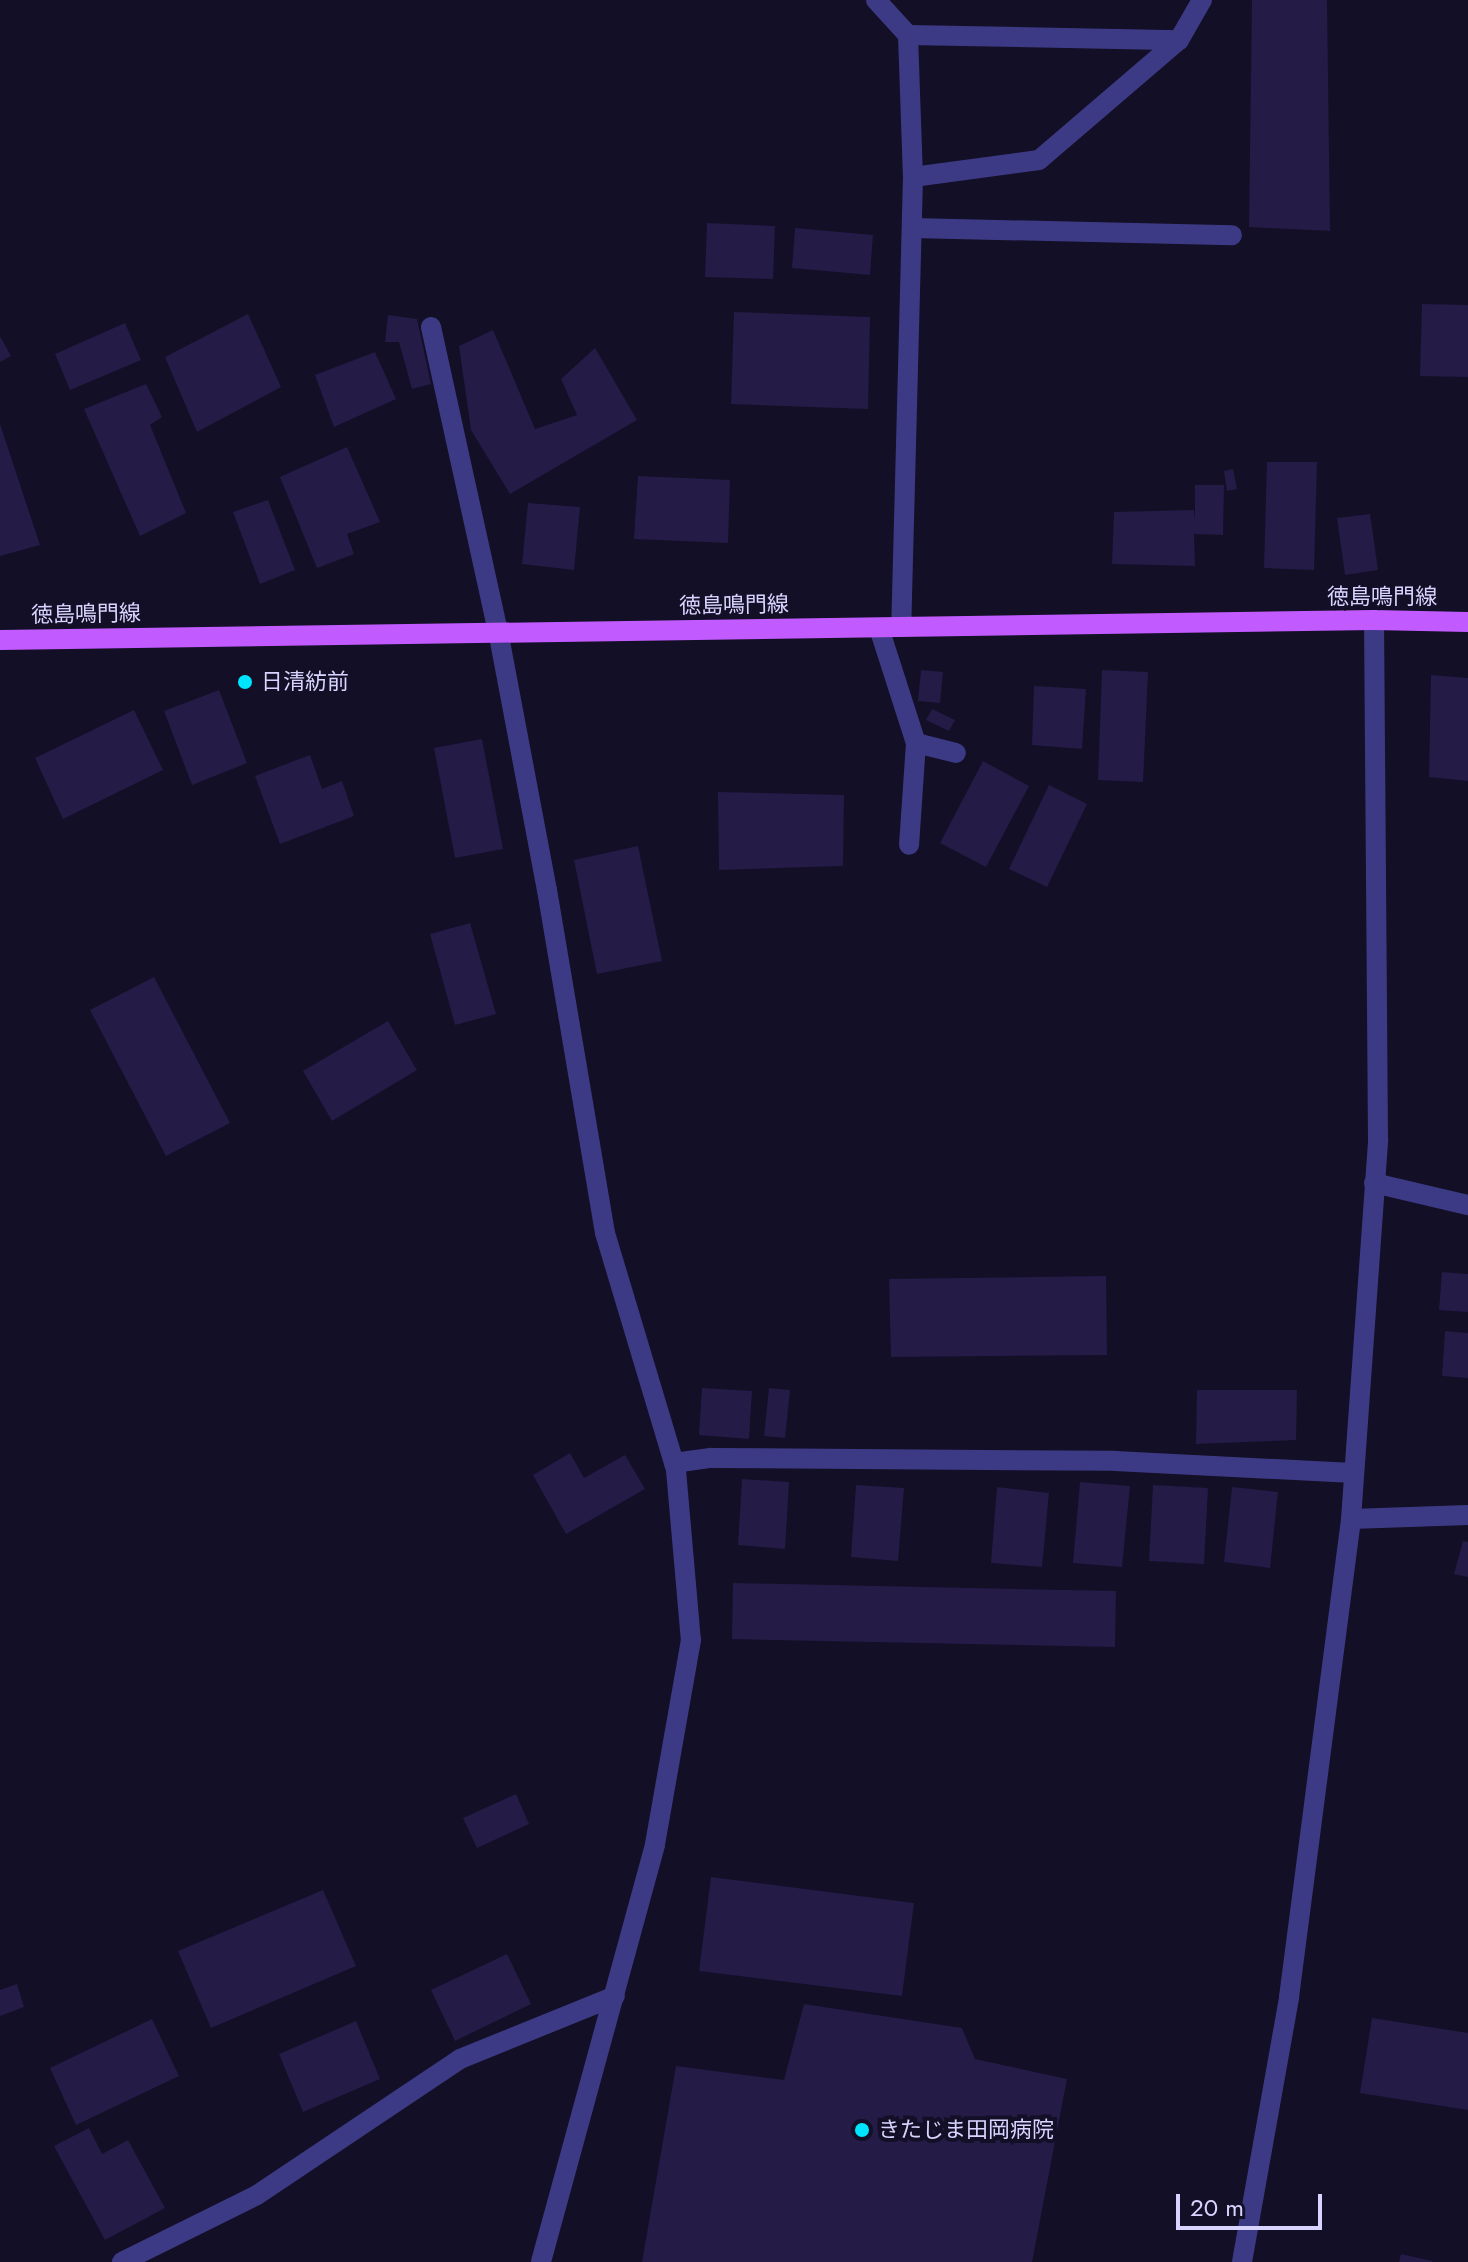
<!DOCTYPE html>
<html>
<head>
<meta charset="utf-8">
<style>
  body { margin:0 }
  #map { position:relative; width:1468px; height:2262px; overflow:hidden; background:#130f26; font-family:Jost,"Noto Sans JP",sans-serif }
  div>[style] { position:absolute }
  .building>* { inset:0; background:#241b47 }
  .minor>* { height:20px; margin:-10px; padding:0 10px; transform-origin:10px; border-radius:10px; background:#3d3a85 }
  .major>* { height:20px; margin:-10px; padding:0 10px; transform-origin:10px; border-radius:10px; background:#c25bff }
  .dots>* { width:22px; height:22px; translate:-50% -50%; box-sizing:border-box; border:4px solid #130f26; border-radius:50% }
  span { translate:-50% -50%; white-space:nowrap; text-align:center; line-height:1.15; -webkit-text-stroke:8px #130f26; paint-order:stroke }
  .street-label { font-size:22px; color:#d9d4ff }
  .poi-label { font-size:22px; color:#d9d4ff }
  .left { translate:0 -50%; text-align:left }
  .scale { position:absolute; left:1176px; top:2194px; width:146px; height:36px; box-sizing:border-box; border:4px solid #d9d4ff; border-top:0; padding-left:10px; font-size:24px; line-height:28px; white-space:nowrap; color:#d9d4ff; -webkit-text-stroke:6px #130f26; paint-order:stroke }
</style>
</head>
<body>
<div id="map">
  <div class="building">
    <i style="clip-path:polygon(1252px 0,1327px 0,1330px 231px,1249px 227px)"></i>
    <i style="clip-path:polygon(707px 223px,775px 226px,773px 279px,705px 277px)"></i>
    <i style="clip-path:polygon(795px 228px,873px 235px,870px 275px,792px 268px)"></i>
    <i style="clip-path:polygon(1422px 304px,1468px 305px,1468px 377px,1420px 376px)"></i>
    <i style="clip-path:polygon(734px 312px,870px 317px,868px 409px,731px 404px)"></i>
    <i style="clip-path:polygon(248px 314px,281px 387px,197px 432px,165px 357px)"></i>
    <i style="clip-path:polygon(388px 315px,417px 319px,431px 384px,412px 389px,399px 342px,385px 342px)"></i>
    <i style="clip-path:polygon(125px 323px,141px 360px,70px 390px,55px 354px)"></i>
    <i style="clip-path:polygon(493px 330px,535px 429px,577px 415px,561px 379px,595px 348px,637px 420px,510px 494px,471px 430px,459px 346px)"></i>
    <i style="clip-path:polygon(0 336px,11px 356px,0 362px)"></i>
    <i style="clip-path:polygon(375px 352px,396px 399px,334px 427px,315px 375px)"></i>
    <i style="clip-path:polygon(146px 384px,162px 417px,150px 425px,186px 513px,140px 536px,84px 409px)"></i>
    <i style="clip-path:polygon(0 424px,40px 545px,0 556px)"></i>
    <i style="clip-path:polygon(347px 447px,380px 522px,347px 534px,354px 554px,317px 568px,280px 477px)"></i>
    <i style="clip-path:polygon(1267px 462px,1317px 462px,1314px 570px,1264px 568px)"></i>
    <i style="clip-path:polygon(1233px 469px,1237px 489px,1227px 491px,1224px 471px)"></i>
    <i style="clip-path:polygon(638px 476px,730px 480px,728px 543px,634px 539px)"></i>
    <i style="clip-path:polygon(1195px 485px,1224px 485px,1223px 535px,1194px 534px,1195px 566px,1112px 564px,1114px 512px,1194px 510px,1195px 520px)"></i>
    <i style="clip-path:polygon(268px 500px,295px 570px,260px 584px,233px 512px)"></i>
    <i style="clip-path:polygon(528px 503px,580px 507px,574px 570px,522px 564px)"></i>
    <i style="clip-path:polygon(1370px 514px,1378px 570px,1345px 575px,1337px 518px)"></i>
    <i style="clip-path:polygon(921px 670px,943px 672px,940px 703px,918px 701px)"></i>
    <i style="clip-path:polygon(1102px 670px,1148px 672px,1143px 782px,1098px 780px)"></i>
    <i style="clip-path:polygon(1431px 675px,1468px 678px,1468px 781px,1429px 777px)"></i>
    <i style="clip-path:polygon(1034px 686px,1086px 689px,1082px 749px,1032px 745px)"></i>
    <i style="clip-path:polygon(219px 690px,247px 763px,192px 785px,164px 711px)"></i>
    <i style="clip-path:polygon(932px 709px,955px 720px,949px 731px,926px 720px)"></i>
    <i style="clip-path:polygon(134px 710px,163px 770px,63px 819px,35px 758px)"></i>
    <i style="clip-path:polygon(482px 739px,503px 849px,455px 858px,434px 748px)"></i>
    <i style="clip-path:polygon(310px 755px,322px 789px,342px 781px,354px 816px,280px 844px,255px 776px)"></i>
    <i style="clip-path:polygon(983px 761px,1029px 786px,986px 867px,940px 843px)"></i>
    <i style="clip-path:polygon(1049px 785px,1087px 804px,1047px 887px,1009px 869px)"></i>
    <i style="clip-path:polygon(718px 792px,844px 795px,843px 866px,719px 870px)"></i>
    <i style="clip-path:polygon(638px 846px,662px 961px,597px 974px,574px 860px)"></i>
    <i style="clip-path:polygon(470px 923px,496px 1014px,455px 1025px,430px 934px)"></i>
    <i style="clip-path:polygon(154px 977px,230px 1123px,166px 1156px,90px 1010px)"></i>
    <i style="clip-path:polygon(388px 1021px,417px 1070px,332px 1121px,303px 1071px)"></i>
    <i style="clip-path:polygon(1442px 1272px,1468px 1274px,1468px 1312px,1439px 1310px)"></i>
    <i style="clip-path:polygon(1106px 1276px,1107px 1355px,891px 1357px,889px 1279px)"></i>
    <i style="clip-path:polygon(1445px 1331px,1468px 1333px,1468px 1378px,1442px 1376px)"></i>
    <i style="clip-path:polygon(702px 1388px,752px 1391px,749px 1439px,699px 1435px)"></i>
    <i style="clip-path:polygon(769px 1388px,790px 1390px,785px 1438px,764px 1436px)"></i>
    <i style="clip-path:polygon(1197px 1390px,1297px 1390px,1296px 1440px,1196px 1444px)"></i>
    <i style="clip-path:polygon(570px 1453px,584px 1478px,625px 1455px,645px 1489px,566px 1534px,533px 1475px)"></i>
    <i style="clip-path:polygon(742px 1479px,789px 1482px,785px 1549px,738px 1545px)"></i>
    <i style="clip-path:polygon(1080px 1482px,1130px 1486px,1122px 1567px,1073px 1563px)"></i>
    <i style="clip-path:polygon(856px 1485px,904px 1488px,898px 1561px,851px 1557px)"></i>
    <i style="clip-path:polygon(1153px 1485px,1208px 1488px,1204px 1564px,1149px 1561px)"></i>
    <i style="clip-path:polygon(997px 1487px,1049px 1493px,1042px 1567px,991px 1563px)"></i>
    <i style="clip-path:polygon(1232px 1487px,1278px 1492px,1270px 1568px,1224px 1562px)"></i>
    <i style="clip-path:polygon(1463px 1541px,1468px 1542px,1468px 1577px,1454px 1574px)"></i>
    <i style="clip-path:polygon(733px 1583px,1116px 1591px,1115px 1647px,732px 1639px)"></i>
    <i style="clip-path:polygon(516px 1794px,529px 1824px,477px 1848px,463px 1818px)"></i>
    <i style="clip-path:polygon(711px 1877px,914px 1903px,902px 1996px,699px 1971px)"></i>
    <i style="clip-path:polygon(323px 1890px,356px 1966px,211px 2028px,178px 1951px)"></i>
    <i style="clip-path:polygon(507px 1954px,531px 2004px,455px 2041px,431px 1990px)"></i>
    <i style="clip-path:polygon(17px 1984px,24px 2007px,0 2016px,0 1990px)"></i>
    <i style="clip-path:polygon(804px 2004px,962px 2028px,975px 2059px,1067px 2079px,1032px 2262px,642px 2262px,676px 2066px,784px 2080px)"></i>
    <i style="clip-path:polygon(1372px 2018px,1468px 2033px,1468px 2110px,1360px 2093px)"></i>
    <i style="clip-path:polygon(152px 2019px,179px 2076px,76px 2125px,50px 2068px)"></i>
    <i style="clip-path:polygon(356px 2021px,380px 2079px,303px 2112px,279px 2054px)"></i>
    <i style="clip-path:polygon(89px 2128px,102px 2154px,128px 2140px,165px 2208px,105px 2240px,54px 2146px)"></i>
    <i style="clip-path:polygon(1401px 2254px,1432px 2261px,1432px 2262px,1399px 2262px)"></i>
  </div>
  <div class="minor">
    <i style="left:876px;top:0;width:47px;rotate:47.6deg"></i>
    <i style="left:908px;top:35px;width:142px;rotate:88deg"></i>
    <i style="left:913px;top:177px;width:450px;rotate:91.5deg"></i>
    <i style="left:908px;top:35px;width:271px;rotate:1.1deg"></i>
    <i style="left:1179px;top:40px;width:46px;rotate:-60.1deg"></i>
    <i style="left:913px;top:177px;width:127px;rotate:-7.7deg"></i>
    <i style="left:1039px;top:160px;width:184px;rotate:-40.6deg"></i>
    <i style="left:912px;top:228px;width:320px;rotate:1.3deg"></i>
    <i style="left:431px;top:327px;width:311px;rotate:77.6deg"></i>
    <i style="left:498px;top:631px;width:264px;rotate:79.3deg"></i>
    <i style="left:547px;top:890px;width:348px;rotate:80.4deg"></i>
    <i style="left:605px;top:1233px;width:247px;rotate:73.3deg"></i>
    <i style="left:676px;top:1470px;width:171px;rotate:85deg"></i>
    <i style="left:691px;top:1640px;width:208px;rotate:100deg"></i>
    <i style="left:655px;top:1845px;width:432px;rotate:105.3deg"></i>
    <i style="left:879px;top:628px;width:121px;rotate:72.2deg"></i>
    <i style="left:916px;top:743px;width:102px;rotate:93.9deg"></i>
    <i style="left:916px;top:743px;width:41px;rotate:14deg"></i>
    <i style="left:1374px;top:1183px;width:97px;rotate:13.2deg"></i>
    <i style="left:674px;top:1463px;width:37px;rotate:-8deg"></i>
    <i style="left:711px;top:1458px;width:404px;rotate:0.4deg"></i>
    <i style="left:1115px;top:1461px;width:239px;rotate:2.9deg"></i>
    <i style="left:1351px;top:1519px;width:117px;rotate:-2deg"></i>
    <i style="left:122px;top:2262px;width:151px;rotate:-26.4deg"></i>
    <i style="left:257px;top:2195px;width:244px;rotate:-33.8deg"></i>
    <i style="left:460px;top:2059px;width:167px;rotate:-22.1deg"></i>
    <i style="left:1242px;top:2262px;width:269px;rotate:-79.9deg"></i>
    <i style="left:1289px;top:1997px;width:482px;rotate:-82.6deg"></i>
    <i style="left:1351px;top:1519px;width:381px;rotate:-85.9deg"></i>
    <i style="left:1378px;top:1139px;width:519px;rotate:-90.44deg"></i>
  </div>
  <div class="major">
    <i style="left:0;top:640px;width:1374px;rotate:-0.83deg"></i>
    <i style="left:1374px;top:620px;width:94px;rotate:1.2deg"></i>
  </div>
  <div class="dots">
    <i style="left:245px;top:682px;background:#00e5ff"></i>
    <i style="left:862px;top:2130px;background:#00e5ff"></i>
  </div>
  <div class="street-label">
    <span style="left:1382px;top:597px">徳島鳴門線</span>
    <span style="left:734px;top:605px;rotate:-1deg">徳島鳴門線</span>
    <span style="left:86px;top:614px;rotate:-1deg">徳島鳴門線</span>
  </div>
  <div class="poi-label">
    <span class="left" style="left:261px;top:682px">日清紡前</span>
    <span class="left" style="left:878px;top:2130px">きたじま田岡病院</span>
  </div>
  <div class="scale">20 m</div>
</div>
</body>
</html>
